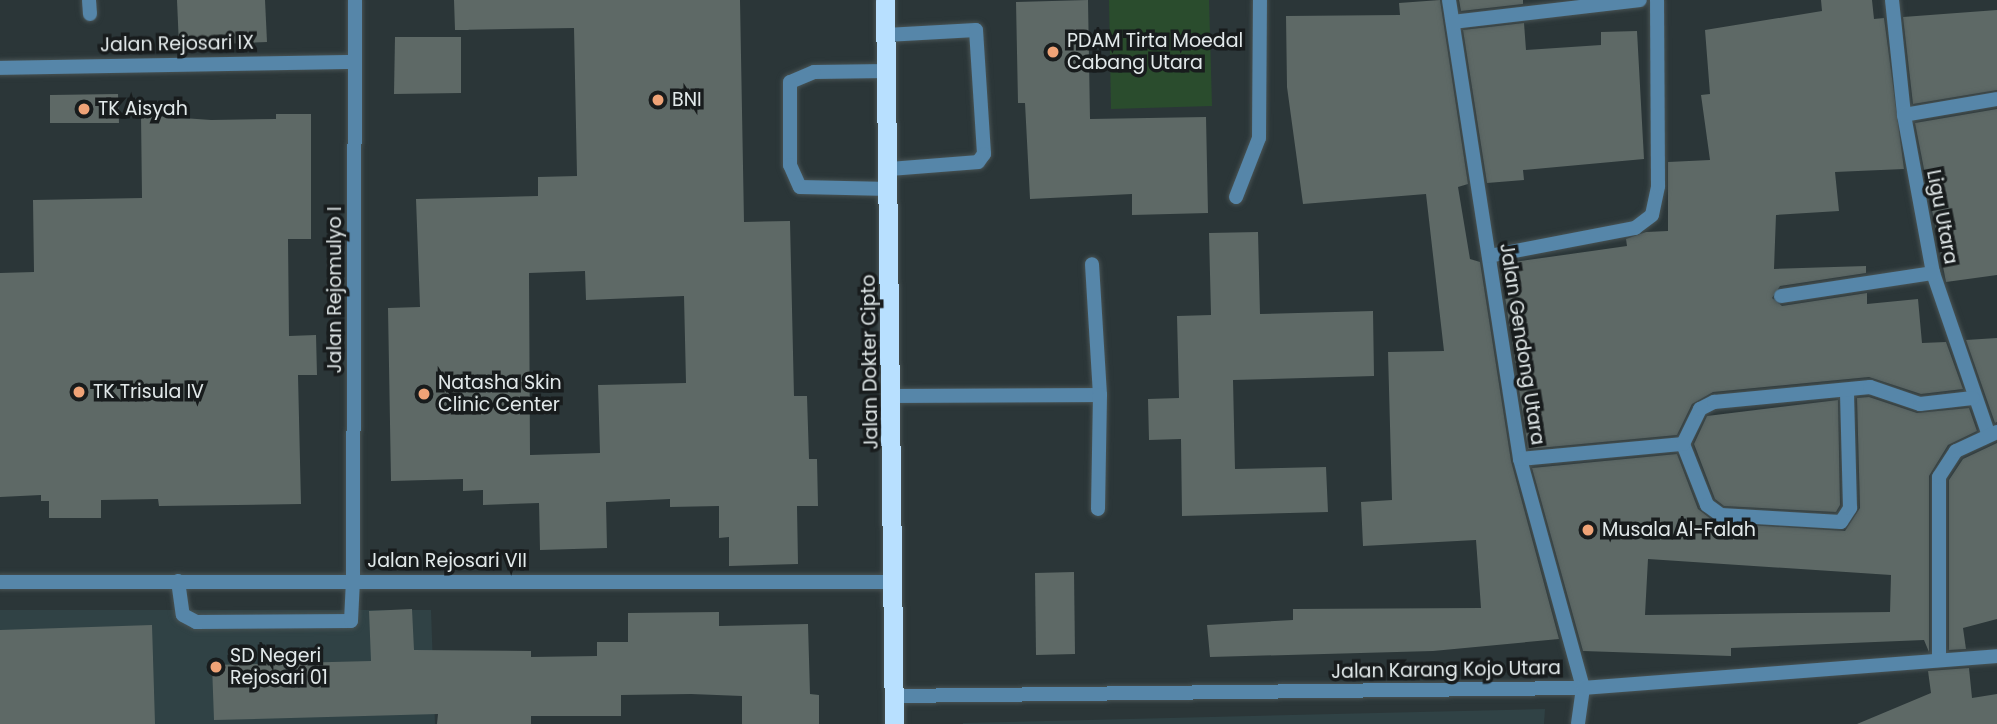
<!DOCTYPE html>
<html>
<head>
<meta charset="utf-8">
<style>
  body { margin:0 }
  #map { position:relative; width:1997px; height:724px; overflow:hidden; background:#2b3638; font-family:Poppins,sans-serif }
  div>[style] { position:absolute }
  .built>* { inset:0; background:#304245 }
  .green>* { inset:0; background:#2a4c2d }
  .building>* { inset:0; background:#5e6966 }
  .roads { filter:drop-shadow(0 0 2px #485354) drop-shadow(0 0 2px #485354) }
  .service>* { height:14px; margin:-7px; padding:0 7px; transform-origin:7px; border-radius:7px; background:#5686a9 }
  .minor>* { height:14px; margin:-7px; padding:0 7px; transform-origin:7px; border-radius:7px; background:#5686a9 }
  .trunk>* { height:19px; margin:-9.5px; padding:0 9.5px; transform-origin:9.5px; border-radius:9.5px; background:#b8e0ff }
  .dots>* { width:19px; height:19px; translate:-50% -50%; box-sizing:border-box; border:4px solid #181c1d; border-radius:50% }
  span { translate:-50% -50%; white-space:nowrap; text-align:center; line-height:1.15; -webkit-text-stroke:7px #181c1d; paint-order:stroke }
  .poi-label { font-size:19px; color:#e2e9ea }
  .left { translate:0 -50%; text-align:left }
  .street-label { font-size:19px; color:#e2e9ea }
</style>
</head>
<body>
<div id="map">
  <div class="built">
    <i style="clip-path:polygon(0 610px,431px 610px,435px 724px,0 724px)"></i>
    <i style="clip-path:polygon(1545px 709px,1544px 724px,963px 724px,963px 723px)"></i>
  </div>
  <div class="green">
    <i style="clip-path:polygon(1109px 0,1209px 0,1212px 106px,1111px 109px)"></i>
  </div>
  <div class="building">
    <i style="clip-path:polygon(177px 0,265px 0,267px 42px,179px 46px)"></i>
    <i style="clip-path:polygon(evenodd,454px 0,740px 0,744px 222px,790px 221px,794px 396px,807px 396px,809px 459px,817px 459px,818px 506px,797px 506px,798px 564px,729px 566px,729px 537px,719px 538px,719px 506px,670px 507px,670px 499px,606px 502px,607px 548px,540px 550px,539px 503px,483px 505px,483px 490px,463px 491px,463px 479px,391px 481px,388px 308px,420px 307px,416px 199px,538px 196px,538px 177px,577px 176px,574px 28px,455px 30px,454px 0,585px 271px,586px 300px,684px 296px,686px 383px,598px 385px,600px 453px,530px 455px,529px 273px,585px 271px)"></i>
    <i style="clip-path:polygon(1088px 0,1090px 119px,1206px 117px,1208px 213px,1132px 215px,1132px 194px,1030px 199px,1025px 103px,1018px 103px,1016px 2px)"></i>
    <i style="clip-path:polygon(1440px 0,1468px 184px,1458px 187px,1470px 259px,1480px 262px,1511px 461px,1559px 639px,1433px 651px,1210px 657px,1207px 625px,1293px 620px,1293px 609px,1481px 608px,1476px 540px,1363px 546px,1361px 502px,1392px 500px,1388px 352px,1444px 351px,1426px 194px,1303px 204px,1287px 87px,1286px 16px,1400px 15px,1399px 3px)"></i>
    <i style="clip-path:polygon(1459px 0,1523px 0,1523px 4px,1461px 11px)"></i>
    <i style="clip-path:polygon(1821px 0,1872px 0,1874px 19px,1884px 18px,1904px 169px,1835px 172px,1839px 211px,1776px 215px,1774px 269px,1866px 266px,1866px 273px,1780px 286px,1772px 298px,1782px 306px,1867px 293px,1867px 304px,1918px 299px,1922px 343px,1946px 342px,1963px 389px,1921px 394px,1869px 377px,1713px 392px,1692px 404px,1677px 435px,1528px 449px,1500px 264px,1627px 246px,1626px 239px,1646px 232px,1668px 231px,1668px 162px,1710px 160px,1701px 95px,1710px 94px,1705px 30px,1822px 11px)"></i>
    <i style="clip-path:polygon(1997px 10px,1997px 90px,1913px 104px,1903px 17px)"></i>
    <i style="clip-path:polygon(1524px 23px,1526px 50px,1601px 45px,1601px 32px,1637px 31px,1644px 159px,1523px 170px,1524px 180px,1487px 183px,1463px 30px)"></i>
    <i style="clip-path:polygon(395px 37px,461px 37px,461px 93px,394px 94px)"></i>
    <i style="clip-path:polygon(118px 94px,119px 123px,50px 123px,50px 95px)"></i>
    <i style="clip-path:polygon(1997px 109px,1997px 275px,1946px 282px,1915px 123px)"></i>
    <i style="clip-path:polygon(276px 114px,311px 114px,311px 239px,288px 239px,289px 336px,316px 335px,317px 375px,298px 375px,301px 504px,159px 506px,158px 499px,101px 500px,101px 518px,49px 518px,49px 501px,41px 501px,41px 495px,0 497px,0 273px,34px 272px,33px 200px,142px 198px,141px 115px,211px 120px,276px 119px)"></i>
    <i style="clip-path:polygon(1258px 232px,1260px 314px,1373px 311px,1374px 376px,1233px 380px,1235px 469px,1326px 467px,1328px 512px,1182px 516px,1181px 439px,1149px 440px,1148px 399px,1179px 398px,1177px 316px,1211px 315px,1209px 233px)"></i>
    <i style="clip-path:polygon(1997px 338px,1997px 422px,1995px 423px,1966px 340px)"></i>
    <i style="clip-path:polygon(evenodd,1869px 397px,1917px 413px,1969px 408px,1977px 431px,1948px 445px,1929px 476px,1929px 652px,1924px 640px,1731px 648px,1731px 656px,1583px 651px,1532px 468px,1677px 454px,1698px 509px,1716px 523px,1845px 531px,1860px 508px,1857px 398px,1869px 397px,1648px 559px,1891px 575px,1890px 612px,1645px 615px,1648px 559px)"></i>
    <i style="clip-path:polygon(1838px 400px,1840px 505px,1836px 512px,1724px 506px,1715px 499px,1694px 444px,1707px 416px)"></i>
    <i style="clip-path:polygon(1997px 443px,1997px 619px,1963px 628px,1966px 649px,1949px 650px,1949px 480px,1963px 459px)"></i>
    <i style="clip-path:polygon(1074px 572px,1075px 654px,1036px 655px,1035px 573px)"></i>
    <i style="clip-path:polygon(412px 609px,414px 650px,531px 651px,531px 657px,597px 656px,597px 642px,628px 642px,628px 613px,719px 612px,719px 626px,808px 624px,810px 694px,819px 695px,819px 724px,742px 724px,742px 696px,691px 694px,621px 695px,621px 716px,531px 716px,531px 724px,437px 724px,438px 714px,214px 720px,212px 665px,371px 661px,369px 611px)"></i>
    <i style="clip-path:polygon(152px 625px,155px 724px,0 724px,0 630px)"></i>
    <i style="clip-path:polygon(1969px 668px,1972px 698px,1997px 694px,1997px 724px,1857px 724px,1931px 693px,1928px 671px)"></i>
  </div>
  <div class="roads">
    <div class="service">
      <i style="left:89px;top:0;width:14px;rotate:86deg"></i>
      <i style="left:886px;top:35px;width:90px;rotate:-3.2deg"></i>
      <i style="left:976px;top:30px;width:124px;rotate:86.3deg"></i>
      <i style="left:984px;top:154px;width:10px;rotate:127deg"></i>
      <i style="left:978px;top:162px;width:88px;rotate:175.5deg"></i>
      <i style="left:887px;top:71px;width:73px;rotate:179.2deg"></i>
      <i style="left:814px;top:72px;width:26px;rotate:157deg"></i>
      <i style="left:790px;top:82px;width:83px;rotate:90deg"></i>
      <i style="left:790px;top:165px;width:24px;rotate:66deg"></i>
      <i style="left:800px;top:187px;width:90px;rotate:1.3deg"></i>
      <i style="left:894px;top:396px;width:206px;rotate:-0.3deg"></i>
      <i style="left:1100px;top:395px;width:131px;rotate:-93.5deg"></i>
      <i style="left:1098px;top:509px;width:114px;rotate:-89deg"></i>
      <i style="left:178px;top:581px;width:34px;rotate:82deg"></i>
      <i style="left:183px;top:615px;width:15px;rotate:28deg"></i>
      <i style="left:196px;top:622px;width:155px;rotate:-0.4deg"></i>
      <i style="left:351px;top:621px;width:41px;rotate:-87.2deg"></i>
    </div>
    <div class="minor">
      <i style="left:1449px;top:0;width:464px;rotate:81.2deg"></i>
      <i style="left:1520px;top:459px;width:238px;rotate:74.6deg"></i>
      <i style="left:1583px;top:688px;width:36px;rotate:98deg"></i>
      <i style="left:1892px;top:0;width:116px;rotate:84deg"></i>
      <i style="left:1904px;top:115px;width:161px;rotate:79.6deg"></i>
      <i style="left:1933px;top:273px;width:169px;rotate:71deg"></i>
      <i style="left:1453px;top:22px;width:188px;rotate:-6.7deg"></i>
      <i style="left:0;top:68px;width:354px;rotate:-1deg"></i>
      <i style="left:1904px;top:115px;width:94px;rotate:-9.8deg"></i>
      <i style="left:1236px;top:197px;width:63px;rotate:-68.7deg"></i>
      <i style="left:1259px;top:138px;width:138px;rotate:-89.6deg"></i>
      <i style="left:1489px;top:256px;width:149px;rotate:-10.9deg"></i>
      <i style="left:1635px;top:228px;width:21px;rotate:-37deg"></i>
      <i style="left:1652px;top:215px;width:30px;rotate:-78deg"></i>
      <i style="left:1658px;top:186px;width:186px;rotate:-90.3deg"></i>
      <i style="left:1781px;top:296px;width:154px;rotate:-8.6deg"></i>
      <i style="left:1683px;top:444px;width:66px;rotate:68.5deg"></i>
      <i style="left:1707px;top:505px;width:17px;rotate:36deg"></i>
      <i style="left:1721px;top:515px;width:120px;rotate:3.3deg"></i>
      <i style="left:1841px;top:522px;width:17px;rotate:-57deg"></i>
      <i style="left:1850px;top:508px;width:117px;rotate:-91.5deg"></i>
      <i style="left:1520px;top:459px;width:164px;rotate:-5.3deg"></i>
      <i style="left:1683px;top:444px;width:39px;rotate:-64deg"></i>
      <i style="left:1700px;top:409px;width:16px;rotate:-27deg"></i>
      <i style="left:1714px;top:402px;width:157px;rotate:-5.5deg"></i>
      <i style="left:1870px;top:387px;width:53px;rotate:18.8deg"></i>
      <i style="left:1920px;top:404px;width:53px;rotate:-6.5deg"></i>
      <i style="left:353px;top:580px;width:580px;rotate:-89.8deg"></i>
      <i style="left:0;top:582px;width:894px"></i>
      <i style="left:1939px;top:660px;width:183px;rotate:-90deg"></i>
      <i style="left:1939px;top:477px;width:31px;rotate:-57deg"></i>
      <i style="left:1956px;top:451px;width:45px;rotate:-24.9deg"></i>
      <i style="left:894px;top:696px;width:689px;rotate:-0.67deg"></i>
      <i style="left:1583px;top:688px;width:415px;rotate:-4.4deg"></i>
    </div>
    <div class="trunk">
      <i style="left:885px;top:0;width:724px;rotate:89.29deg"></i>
    </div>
  </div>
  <div class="dots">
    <i style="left:1053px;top:52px;background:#efa377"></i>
    <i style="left:658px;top:100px;background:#efa377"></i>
    <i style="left:84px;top:109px;background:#efa377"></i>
    <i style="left:79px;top:392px;background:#efa377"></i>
    <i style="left:424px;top:394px;background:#efa377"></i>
    <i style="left:1588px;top:530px;background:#efa377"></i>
    <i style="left:216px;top:667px;background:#efa377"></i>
  </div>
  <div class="poi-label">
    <span class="left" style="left:1067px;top:52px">PDAM Tirta Moedal<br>Cabang Utara</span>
    <span class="left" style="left:672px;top:100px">BNI</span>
    <span class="left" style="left:98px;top:109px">TK Aisyah</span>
    <span class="left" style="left:438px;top:394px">Natasha Skin<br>Clinic Center</span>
    <span class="left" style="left:93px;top:392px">TK Trisula IV</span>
    <span class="left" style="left:1602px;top:530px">Musala Al-Falah</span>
    <span class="left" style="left:230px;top:667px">SD Negeri<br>Rejosari 01</span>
  </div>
  <div class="street-label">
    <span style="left:177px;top:44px;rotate:-1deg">Jalan Rejosari IX</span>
    <span style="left:1942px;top:217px;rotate:79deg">Ligu Utara</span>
    <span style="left:335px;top:290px;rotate:-90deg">Jalan Rejomulyo I</span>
    <span style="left:1522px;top:344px;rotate:81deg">Jalan Gendong Utara</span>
    <span style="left:870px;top:362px;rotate:-91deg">Jalan Dokter Cipto</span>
    <span style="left:447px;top:561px">Jalan Rejosari VII</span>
    <span style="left:1446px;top:670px;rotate:-1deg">Jalan Karang Kojo Utara</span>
  </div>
</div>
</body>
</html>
